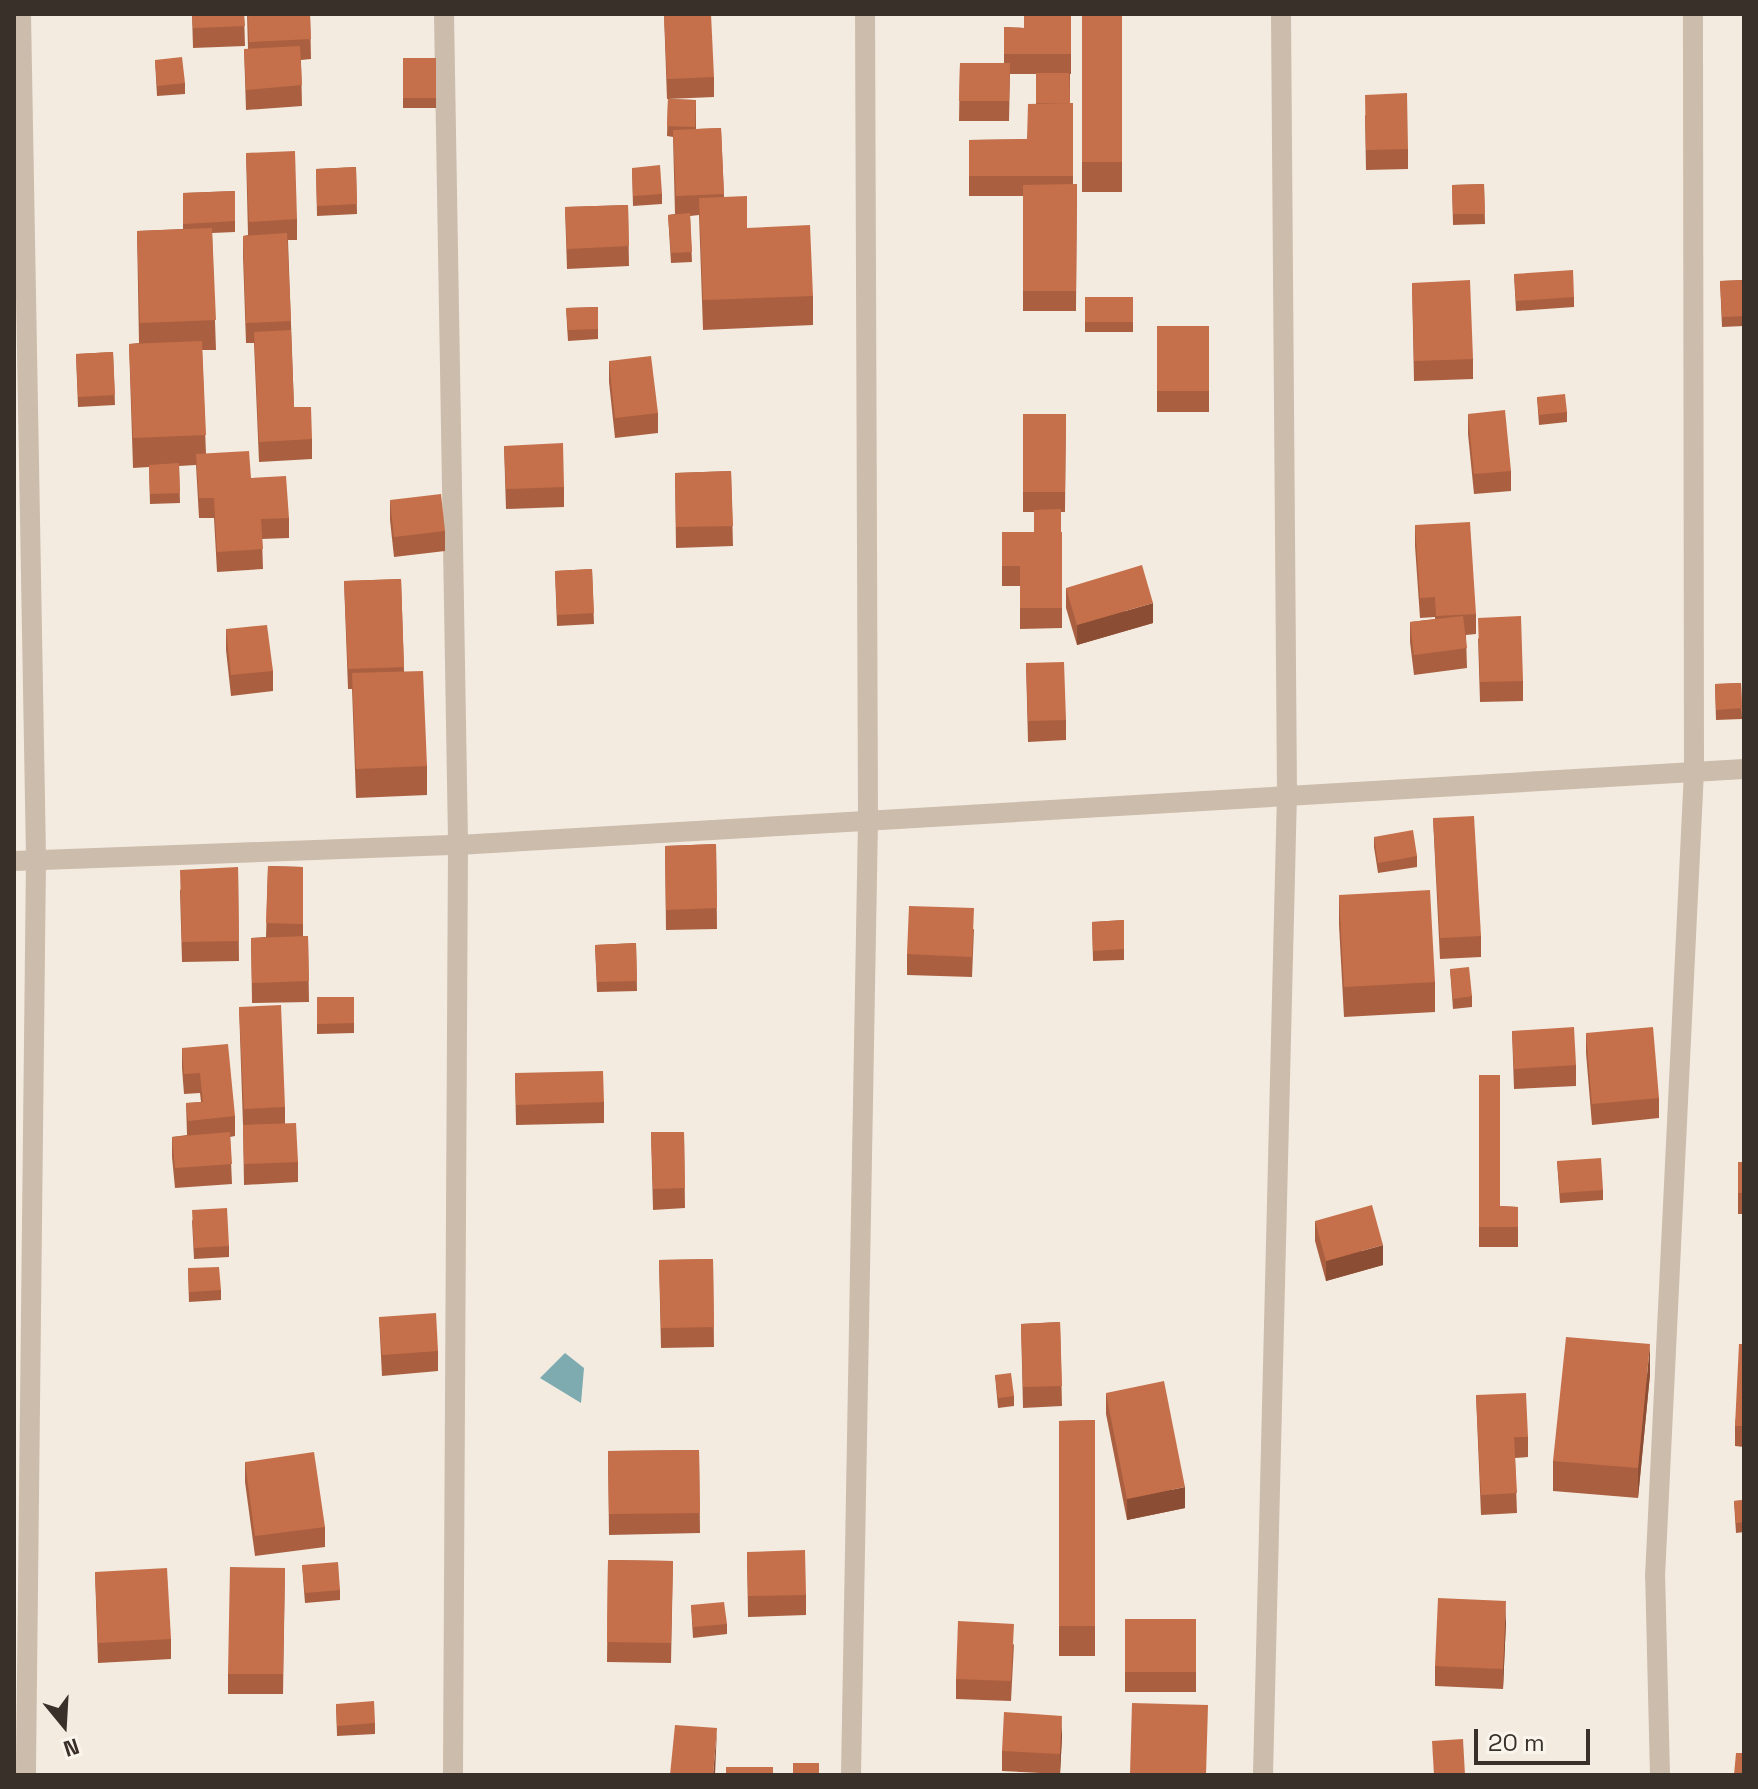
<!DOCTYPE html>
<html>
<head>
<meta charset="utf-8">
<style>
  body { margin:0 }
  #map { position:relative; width:1758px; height:1789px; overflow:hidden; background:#f3ebe0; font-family:"Space Grotesk",sans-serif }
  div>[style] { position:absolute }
  .water>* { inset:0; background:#7eabb0 }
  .minor>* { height:20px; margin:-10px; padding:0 10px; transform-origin:10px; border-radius:10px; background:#ccbcab }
  .wall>* { inset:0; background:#aa6040 }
  .shaded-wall>* { inset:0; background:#8b4e34 }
  .building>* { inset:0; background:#c6704b }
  span { translate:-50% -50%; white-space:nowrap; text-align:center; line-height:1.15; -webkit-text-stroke:6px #faf5ec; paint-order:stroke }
  .frame { position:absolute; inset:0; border:16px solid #39302a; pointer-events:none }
  .north { position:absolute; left:24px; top:1685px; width:80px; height:80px; -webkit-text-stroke:6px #faf5ec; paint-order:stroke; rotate:162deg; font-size:22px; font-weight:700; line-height:32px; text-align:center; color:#39302a }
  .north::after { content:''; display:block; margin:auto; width:28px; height:36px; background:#39302a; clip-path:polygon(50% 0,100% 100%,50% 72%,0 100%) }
  .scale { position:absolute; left:1474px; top:1729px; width:116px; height:36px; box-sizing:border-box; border:4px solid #39302a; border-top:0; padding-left:10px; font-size:24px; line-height:28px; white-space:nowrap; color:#39302a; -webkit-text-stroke:6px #faf5ec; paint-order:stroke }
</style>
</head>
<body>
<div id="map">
  <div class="water">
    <i style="clip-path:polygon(565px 1353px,584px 1368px,581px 1403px,540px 1378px)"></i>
  </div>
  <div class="minor">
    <i style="left:21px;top:14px;width:845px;rotate:88.98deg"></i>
    <i style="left:36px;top:859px;width:916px;rotate:90.63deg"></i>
    <i style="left:444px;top:14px;width:831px;rotate:89.03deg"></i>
    <i style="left:458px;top:845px;width:930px;rotate:90.31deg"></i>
    <i style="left:14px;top:861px;width:444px;rotate:-2.1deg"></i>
    <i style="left:458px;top:845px;width:1288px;rotate:-3.38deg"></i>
    <i style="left:851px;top:1775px;width:954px;rotate:-88.98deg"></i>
    <i style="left:868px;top:821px;width:807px;rotate:-90.21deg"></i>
    <i style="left:1263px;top:1775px;width:979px;rotate:-88.6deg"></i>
    <i style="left:1287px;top:796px;width:782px;rotate:-90.44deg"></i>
    <i style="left:1660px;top:1775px;width:198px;rotate:-91.4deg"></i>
    <i style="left:1655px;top:1577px;width:806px;rotate:-87.23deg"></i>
    <i style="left:1694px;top:772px;width:758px;rotate:-90.08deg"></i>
  </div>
  <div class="wall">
    <i style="clip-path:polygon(192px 14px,244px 14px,245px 46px,193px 48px)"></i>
    <i style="clip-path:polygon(247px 14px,310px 14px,311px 59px,301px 60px,302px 106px,246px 110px,244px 49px,248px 49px)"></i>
    <i style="clip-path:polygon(664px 14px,714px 77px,714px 97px,667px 99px)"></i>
    <i style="clip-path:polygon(1071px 14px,1071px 74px,1070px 74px,1070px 103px,1073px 103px,1073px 184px,1077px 184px,1076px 311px,1023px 311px,1023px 196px,969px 196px,969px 140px,1027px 139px,1036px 104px,1036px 74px,1010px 74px,1009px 121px,959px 121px,960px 63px,1004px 63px,1004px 27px,1024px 28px)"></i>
    <i style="clip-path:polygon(1082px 14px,1122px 14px,1122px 192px,1082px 192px)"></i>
    <i style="clip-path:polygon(403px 58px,436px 58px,436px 108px,403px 108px)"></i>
    <i style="clip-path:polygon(155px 60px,185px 83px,185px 94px,157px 96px)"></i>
    <i style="clip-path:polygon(668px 99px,696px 100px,696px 129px,721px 128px,724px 197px,747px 228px,813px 296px,813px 325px,703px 330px,699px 215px,690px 216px,692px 262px,671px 263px,668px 215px,675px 214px,673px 137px,667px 136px)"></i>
    <i style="clip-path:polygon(1365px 115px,1408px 149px,1408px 169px,1366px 170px)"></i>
    <i style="clip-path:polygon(246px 153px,297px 219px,297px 240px,288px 240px,294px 407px,312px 439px,312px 459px,259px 462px,254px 343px,246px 343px,243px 256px,243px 236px,248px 235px)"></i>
    <i style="clip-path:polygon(356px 167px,357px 214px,317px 216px,316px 169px)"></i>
    <i style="clip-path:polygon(632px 168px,662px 194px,662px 204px,633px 206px)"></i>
    <i style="clip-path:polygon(1484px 184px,1485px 224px,1453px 225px,1452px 185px)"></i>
    <i style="clip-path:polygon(235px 191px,235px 232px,212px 233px,216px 350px,202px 350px,206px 454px,251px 478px,289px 518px,289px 538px,262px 539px,263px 569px,217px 572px,214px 518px,199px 518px,196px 465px,179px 466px,180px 503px,150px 504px,149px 467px,133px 468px,129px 344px,139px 343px,137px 231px,183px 229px,183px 193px)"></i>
    <i style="clip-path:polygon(628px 205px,629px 266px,567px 269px,565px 207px)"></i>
    <i style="clip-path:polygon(1514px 274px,1574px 297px,1574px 307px,1516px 311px)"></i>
    <i style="clip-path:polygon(1744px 280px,1744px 326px,1722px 327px,1720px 281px)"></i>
    <i style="clip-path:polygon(1412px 283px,1473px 359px,1473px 379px,1414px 381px)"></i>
    <i style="clip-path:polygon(1085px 297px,1133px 297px,1133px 332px,1085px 332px)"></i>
    <i style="clip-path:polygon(598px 307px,598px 339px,568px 341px,566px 308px)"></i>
    <i style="clip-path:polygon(1157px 326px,1209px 326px,1209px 412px,1157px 412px)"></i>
    <i style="clip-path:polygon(113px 352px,115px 405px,78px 407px,76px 354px)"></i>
    <i style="clip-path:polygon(609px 361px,658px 413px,658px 433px,615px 438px,609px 382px)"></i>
    <i style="clip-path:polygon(1537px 397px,1567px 412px,1567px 422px,1539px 425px)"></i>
    <i style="clip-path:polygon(1023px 414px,1066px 414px,1065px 512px,1061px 512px,1061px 532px,1062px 532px,1062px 628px,1020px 629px,1020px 586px,1002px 586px,1002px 532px,1034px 532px,1034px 512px,1023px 512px)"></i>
    <i style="clip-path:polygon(1468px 414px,1511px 471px,1511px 491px,1474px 494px,1468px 434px)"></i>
    <i style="clip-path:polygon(504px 446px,564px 487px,564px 507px,506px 509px)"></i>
    <i style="clip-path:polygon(731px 471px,733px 546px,676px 548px,675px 473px)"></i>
    <i style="clip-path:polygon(390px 500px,445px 531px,445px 551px,394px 557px,390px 520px)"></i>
    <i style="clip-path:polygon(1415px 525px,1476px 614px,1476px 634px,1466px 635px,1467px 668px,1414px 675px,1410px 642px,1410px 622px,1435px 619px,1435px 617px,1420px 618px,1415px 546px)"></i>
    <i style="clip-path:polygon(592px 569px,594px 624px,557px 626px,555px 571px)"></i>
    <i style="clip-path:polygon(401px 579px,404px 671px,427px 766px,427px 795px,356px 798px,352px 689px,348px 689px,344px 581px)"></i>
    <i style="clip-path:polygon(1066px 588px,1153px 623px,1077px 645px,1066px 608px)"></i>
    <i style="clip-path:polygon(226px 629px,273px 671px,273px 691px,231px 696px,226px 650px)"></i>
    <i style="clip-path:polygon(1478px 638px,1523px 681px,1523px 701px,1480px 702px)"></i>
    <i style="clip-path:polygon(1026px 663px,1066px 720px,1066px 740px,1028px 742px)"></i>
    <i style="clip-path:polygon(1741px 683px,1742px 719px,1716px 720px,1715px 684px)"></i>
    <i style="clip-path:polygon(1433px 818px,1481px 936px,1481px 957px,1440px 959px)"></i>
    <i style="clip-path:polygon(1374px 837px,1417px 856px,1417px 867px,1378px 873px,1374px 847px)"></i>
    <i style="clip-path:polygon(716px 844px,717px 929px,666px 930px,665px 846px)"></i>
    <i style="clip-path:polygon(268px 866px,303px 867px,303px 936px,308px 936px,309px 1002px,252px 1003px,251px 938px,266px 937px)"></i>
    <i style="clip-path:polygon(238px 867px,239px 961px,182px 962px,180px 890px)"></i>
    <i style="clip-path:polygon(1339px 895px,1435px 982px,1435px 1012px,1344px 1017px,1339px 925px)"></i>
    <i style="clip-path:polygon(1124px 920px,1124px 960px,1093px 961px,1092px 922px)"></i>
    <i style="clip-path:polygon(974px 929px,972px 977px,907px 975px,907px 954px)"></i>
    <i style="clip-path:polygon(636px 943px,637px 991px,597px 992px,595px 945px)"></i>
    <i style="clip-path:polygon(1450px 969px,1472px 996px,1472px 1007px,1453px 1009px)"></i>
    <i style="clip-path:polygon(317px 997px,354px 997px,354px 1033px,317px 1034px)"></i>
    <i style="clip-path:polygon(239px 1007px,285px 1107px,285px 1124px,298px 1162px,298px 1182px,244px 1185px,243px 1125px)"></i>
    <i style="clip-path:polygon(1512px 1031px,1576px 1065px,1576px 1086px,1514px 1089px)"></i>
    <i style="clip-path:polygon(1586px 1033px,1659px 1098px,1659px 1118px,1592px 1125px,1586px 1053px)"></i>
    <i style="clip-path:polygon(182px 1048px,235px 1116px,235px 1136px,230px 1137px,232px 1184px,175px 1188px,172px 1157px,172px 1137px,187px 1135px,186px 1103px,201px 1102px,200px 1093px,184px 1094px,182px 1068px)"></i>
    <i style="clip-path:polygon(515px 1073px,604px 1102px,604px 1123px,516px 1125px)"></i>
    <i style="clip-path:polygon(1479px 1075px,1500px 1206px,1518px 1207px,1518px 1247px,1479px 1247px)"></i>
    <i style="clip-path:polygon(651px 1132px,684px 1132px,685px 1208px,653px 1210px)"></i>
    <i style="clip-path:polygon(1557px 1161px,1603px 1190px,1603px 1200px,1560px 1203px)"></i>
    <i style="clip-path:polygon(1738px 1162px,1744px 1162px,1744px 1214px,1738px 1214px)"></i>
    <i style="clip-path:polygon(192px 1220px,229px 1246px,229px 1257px,194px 1259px)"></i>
    <i style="clip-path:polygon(1315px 1221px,1383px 1265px,1326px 1281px,1315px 1241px)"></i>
    <i style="clip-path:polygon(713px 1259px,714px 1347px,661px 1348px,659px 1260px)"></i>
    <i style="clip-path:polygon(188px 1268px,221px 1290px,221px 1300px,189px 1302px)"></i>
    <i style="clip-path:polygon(379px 1317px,438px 1351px,438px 1371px,382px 1376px)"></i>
    <i style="clip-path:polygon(1060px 1322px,1062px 1406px,1023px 1408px,1021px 1324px)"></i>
    <i style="clip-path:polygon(1744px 1344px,1744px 1447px,1735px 1446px,1735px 1426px)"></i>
    <i style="clip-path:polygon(1650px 1374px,1638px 1498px,1553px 1491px,1553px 1461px)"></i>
    <i style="clip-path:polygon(995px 1375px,1014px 1396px,1014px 1406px,998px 1408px)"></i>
    <i style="clip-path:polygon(1106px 1393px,1185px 1508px,1127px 1520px,1106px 1414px)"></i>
    <i style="clip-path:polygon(1476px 1395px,1528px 1437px,1528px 1457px,1515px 1458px,1517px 1513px,1481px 1515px)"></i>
    <i style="clip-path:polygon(1095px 1420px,1095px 1656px,1059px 1656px,1059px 1421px)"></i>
    <i style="clip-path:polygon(699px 1450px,700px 1533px,609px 1535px,608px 1451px)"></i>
    <i style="clip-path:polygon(245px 1462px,325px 1527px,325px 1547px,255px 1556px,245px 1482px)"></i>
    <i style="clip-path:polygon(1744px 1500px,1744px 1532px,1736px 1533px,1734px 1501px)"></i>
    <i style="clip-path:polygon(747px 1552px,806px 1595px,806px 1615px,748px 1617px)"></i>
    <i style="clip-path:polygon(608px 1560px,673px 1561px,671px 1663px,607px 1662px)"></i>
    <i style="clip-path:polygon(302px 1565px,340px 1590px,340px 1600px,305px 1603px)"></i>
    <i style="clip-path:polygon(285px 1568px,283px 1694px,228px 1694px,228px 1674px)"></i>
    <i style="clip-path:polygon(95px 1572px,171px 1639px,171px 1659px,98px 1663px)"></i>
    <i style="clip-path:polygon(691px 1605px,727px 1624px,727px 1634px,693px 1638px)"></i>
    <i style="clip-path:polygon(1125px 1619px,1196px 1619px,1196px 1692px,1125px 1692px)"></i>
    <i style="clip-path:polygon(1506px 1621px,1503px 1689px,1435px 1686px,1435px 1666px)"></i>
    <i style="clip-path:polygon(1014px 1644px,1011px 1701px,956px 1699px,956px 1679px)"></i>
    <i style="clip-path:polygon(336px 1704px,375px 1723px,375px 1734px,337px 1736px)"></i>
    <i style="clip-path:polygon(1062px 1736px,1060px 1774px,1002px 1771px,1002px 1751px)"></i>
  </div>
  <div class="shaded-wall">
    <i style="clip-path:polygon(1153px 603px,1153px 623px,1077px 645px,1077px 625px)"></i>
    <i style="clip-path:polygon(1383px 1245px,1383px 1265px,1326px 1281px,1326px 1261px)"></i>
    <i style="clip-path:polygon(1650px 1344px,1650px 1374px,1638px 1498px,1638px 1468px)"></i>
    <i style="clip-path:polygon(1185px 1487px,1185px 1508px,1127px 1520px,1127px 1499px)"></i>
    <i style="clip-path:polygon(1506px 1601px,1506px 1621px,1503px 1689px,1503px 1669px)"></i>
    <i style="clip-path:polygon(1062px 1716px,1062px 1736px,1060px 1774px,1060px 1754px)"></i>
    <i style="clip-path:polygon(717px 1728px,715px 1775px,713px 1775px)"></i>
  </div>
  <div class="building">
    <i style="clip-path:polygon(192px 14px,244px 14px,245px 26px,193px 28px)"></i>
    <i style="clip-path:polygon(248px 14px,310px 14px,311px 39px,249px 42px)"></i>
    <i style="clip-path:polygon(664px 14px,711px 14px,714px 77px,667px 79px)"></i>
    <i style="clip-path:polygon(1024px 14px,1071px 14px,1071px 54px,1004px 54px,1004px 27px,1024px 28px)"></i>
    <i style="clip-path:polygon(1082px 14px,1122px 14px,1122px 162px,1082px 162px)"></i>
    <i style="clip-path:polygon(300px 46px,302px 85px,246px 90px,244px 49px)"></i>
    <i style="clip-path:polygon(182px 57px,185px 83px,157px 86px,155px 60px)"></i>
    <i style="clip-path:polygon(403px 58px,436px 58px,436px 98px,403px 98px)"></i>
    <i style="clip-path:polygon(960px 63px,1010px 63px,1009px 101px,959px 101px)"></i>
    <i style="clip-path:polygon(1036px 73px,1069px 73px,1070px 103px,1036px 103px)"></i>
    <i style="clip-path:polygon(1407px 93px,1408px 149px,1366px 150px,1365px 95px)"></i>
    <i style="clip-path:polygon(668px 99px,696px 100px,695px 127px,667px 126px)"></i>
    <i style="clip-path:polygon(1073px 103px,1073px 176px,969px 176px,969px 140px,1027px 139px,1028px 104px)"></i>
    <i style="clip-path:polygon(721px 128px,724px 194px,676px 196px,673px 130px)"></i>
    <i style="clip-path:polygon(295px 151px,297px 219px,249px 222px,246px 153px)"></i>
    <i style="clip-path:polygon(660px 165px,662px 194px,633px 196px,632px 168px)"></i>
    <i style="clip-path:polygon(356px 167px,357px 204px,317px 206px,316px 169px)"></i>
    <i style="clip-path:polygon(1077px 184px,1076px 291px,1023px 291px,1023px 185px)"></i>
    <i style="clip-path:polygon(1484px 184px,1485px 214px,1453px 214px,1452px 185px)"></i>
    <i style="clip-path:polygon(235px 191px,235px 221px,183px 224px,183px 193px)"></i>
    <i style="clip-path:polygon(747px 196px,747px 228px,810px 225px,813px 296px,703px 300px,699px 198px)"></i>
    <i style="clip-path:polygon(628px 205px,629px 246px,567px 249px,565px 207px)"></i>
    <i style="clip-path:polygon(690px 213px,692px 252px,671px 253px,668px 215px)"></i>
    <i style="clip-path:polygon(212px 228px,216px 320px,140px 323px,137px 231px)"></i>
    <i style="clip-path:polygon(287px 233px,291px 321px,246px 323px,243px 236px)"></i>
    <i style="clip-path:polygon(1573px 270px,1574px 297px,1516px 301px,1514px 274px)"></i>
    <i style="clip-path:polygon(1470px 280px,1473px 359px,1414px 361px,1412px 283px)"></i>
    <i style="clip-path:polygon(1744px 280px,1744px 316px,1722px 317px,1720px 281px)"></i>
    <i style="clip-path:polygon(1085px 297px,1133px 297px,1133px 322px,1085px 322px)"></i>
    <i style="clip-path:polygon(598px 307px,598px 329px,568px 330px,566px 308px)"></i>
    <i style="clip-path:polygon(1157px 326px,1209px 326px,1209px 391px,1157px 391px)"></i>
    <i style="clip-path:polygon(291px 330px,294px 407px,311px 407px,312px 439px,259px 442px,254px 332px)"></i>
    <i style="clip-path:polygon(202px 341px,206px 435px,133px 438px,129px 344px)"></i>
    <i style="clip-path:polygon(113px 352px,115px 395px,78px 397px,76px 354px)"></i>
    <i style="clip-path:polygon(651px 356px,658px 413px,615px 418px,609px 361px)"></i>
    <i style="clip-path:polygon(1565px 394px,1567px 412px,1539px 415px,1537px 397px)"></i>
    <i style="clip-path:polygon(1505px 410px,1511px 471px,1474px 474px,1468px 414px)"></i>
    <i style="clip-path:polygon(1023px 414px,1066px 414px,1065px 492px,1023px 492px)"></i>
    <i style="clip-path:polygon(563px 443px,564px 487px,506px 489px,504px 446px)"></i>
    <i style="clip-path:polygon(249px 451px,251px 478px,286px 476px,289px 518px,261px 519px,263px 549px,217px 552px,214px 498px,199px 498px,196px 454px)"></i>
    <i style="clip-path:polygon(179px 463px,180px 493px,150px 494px,149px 465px)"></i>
    <i style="clip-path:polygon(731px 471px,733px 526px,676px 527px,675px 473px)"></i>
    <i style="clip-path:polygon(441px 494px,445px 531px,394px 537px,390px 500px)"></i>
    <i style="clip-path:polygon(1061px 509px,1061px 532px,1034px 532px,1034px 510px)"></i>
    <i style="clip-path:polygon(1470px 522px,1476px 614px,1436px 616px,1435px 597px,1420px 598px,1415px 525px)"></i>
    <i style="clip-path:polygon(1002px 532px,1062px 532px,1062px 608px,1020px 608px,1020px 566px,1002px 566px)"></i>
    <i style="clip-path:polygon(1142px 565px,1153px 603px,1077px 625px,1066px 588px)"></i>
    <i style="clip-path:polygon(592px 569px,594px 613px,557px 615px,555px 571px)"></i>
    <i style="clip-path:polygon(401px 579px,404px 667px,348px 669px,344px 581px)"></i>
    <i style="clip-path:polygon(1463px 616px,1467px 648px,1414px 655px,1410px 622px)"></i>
    <i style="clip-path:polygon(1521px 616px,1523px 681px,1480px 682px,1478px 618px)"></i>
    <i style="clip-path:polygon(267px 625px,273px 671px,231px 675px,226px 629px)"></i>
    <i style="clip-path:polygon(1064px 662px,1066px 720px,1028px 721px,1026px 663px)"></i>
    <i style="clip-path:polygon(423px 671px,427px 766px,356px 769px,352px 673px)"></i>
    <i style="clip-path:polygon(1741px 683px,1742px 708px,1716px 710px,1715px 684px)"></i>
    <i style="clip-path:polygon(1474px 816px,1481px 936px,1440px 938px,1433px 818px)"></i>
    <i style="clip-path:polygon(1413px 830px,1417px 856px,1378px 863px,1374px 837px)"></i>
    <i style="clip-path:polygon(716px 844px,717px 908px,666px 910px,665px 846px)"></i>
    <i style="clip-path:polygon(268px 866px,303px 867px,303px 924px,266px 923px)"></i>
    <i style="clip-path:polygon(238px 867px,239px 941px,182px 942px,180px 870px)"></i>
    <i style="clip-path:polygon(1430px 890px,1435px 982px,1344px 987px,1339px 895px)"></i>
    <i style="clip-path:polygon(909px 906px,974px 908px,972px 957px,907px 954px)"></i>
    <i style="clip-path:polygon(1124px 920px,1124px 949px,1093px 951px,1092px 922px)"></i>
    <i style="clip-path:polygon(308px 936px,309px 981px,252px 983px,251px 938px)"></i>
    <i style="clip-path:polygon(636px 943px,637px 981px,597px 982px,595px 945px)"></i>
    <i style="clip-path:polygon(1469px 967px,1472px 996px,1453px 999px,1450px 969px)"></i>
    <i style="clip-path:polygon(317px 997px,354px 997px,354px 1023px,317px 1024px)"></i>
    <i style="clip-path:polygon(281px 1005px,285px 1107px,244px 1109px,239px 1007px)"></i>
    <i style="clip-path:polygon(1574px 1027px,1576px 1065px,1514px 1069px,1512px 1031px)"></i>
    <i style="clip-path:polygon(1653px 1027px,1659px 1098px,1592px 1104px,1586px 1033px)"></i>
    <i style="clip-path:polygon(228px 1044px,235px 1116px,188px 1121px,186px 1103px,203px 1102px,200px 1073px,184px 1074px,182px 1048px)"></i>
    <i style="clip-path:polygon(603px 1071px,604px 1102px,516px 1105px,515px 1073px)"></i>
    <i style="clip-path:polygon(1479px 1075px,1500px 1075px,1500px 1206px,1518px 1207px,1518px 1227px,1479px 1227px)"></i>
    <i style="clip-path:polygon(296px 1123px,298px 1162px,244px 1164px,243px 1125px)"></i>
    <i style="clip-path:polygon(230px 1132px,232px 1164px,175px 1168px,172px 1137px)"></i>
    <i style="clip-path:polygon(651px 1132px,684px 1132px,685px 1188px,653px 1189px)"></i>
    <i style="clip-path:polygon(1601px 1158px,1603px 1190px,1560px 1193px,1557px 1161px)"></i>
    <i style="clip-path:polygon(1738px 1162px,1744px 1162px,1744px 1193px,1738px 1193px)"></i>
    <i style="clip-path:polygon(1372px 1205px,1383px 1245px,1326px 1261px,1315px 1221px)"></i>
    <i style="clip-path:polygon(227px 1208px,229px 1246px,194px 1248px,192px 1210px)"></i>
    <i style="clip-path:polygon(713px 1259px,714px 1327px,661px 1328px,659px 1260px)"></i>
    <i style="clip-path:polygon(219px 1267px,221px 1290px,189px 1292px,188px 1268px)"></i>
    <i style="clip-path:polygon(436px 1313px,438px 1351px,382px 1355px,379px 1317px)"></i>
    <i style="clip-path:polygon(1060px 1322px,1062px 1386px,1023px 1387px,1021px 1324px)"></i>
    <i style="clip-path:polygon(1566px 1337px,1650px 1344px,1638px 1468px,1553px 1461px)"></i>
    <i style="clip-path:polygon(1739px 1344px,1744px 1344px,1744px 1426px,1735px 1426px)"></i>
    <i style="clip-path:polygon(1011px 1373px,1014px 1396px,998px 1398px,995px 1375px)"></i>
    <i style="clip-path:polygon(1164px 1381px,1185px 1487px,1127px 1499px,1106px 1393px)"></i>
    <i style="clip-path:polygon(1526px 1393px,1528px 1437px,1514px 1437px,1517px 1493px,1481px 1495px,1476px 1395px)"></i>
    <i style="clip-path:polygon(1095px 1420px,1095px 1626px,1059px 1626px,1059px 1421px)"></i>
    <i style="clip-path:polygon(699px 1450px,700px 1513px,609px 1514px,608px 1451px)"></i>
    <i style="clip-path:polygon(314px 1452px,325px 1527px,255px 1536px,245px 1462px)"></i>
    <i style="clip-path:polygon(1744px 1500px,1744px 1522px,1736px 1523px,1734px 1501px)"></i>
    <i style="clip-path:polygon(805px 1550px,806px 1595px,748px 1596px,747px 1552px)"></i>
    <i style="clip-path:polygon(608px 1560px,673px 1561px,671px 1643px,607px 1642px)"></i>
    <i style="clip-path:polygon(338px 1562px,340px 1590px,305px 1593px,302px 1565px)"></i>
    <i style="clip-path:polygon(230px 1567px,285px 1568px,283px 1674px,228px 1674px)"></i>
    <i style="clip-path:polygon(167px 1568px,171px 1639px,98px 1643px,95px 1572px)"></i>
    <i style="clip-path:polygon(1438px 1598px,1506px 1601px,1503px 1669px,1435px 1666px)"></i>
    <i style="clip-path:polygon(724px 1602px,727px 1624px,693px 1627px,691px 1605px)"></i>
    <i style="clip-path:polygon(1125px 1619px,1196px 1619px,1196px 1672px,1125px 1672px)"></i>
    <i style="clip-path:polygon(958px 1621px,1014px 1624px,1011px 1681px,956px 1679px)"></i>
    <i style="clip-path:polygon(374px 1701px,375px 1723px,337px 1726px,336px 1704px)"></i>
    <i style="clip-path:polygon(1132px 1703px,1208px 1705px,1206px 1775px,1130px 1774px)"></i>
    <i style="clip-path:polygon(1004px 1712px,1062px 1716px,1060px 1754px,1002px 1751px)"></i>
    <i style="clip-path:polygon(675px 1725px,717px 1728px,713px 1775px,670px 1775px)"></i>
    <i style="clip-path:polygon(1463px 1739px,1465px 1775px,1434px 1775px,1432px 1741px)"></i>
    <i style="clip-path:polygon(1736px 1753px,1744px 1753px,1744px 1775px,1734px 1775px)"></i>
    <i style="clip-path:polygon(793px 1763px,819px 1763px,819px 1775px,793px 1775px)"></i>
    <i style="clip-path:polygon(726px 1767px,773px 1767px,773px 1775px,726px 1775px)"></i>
  </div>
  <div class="frame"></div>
  <div class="north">N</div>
  <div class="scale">20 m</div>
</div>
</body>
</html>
